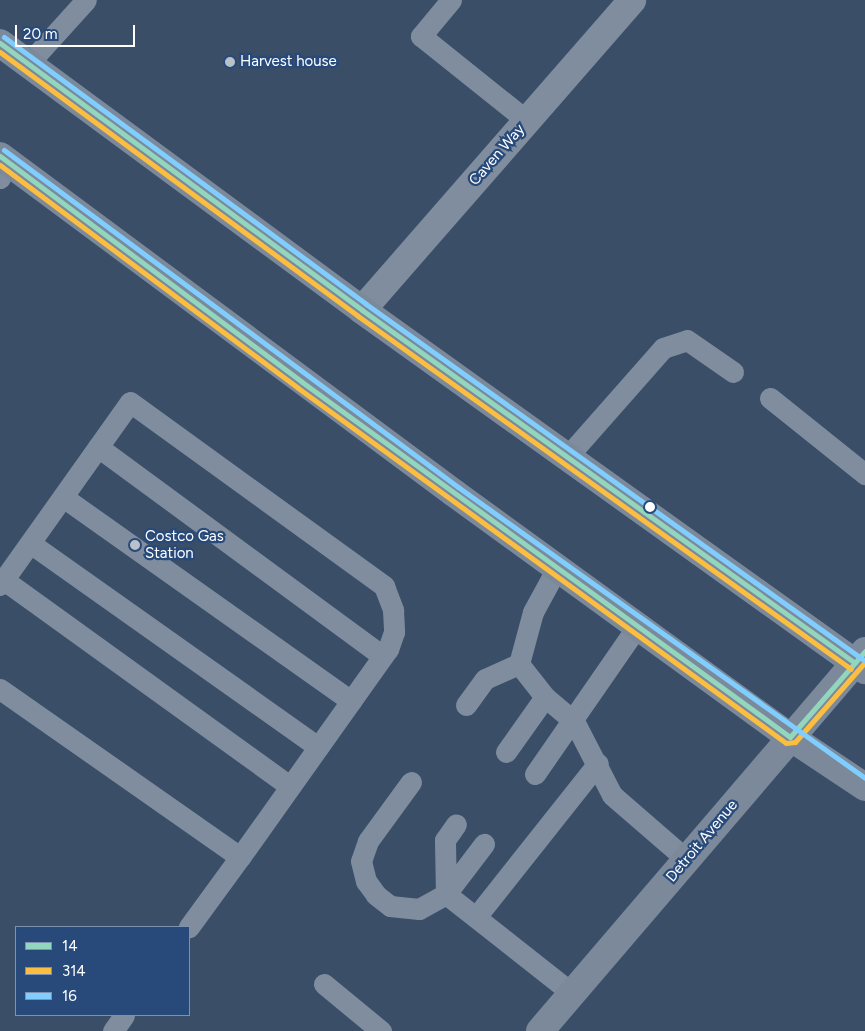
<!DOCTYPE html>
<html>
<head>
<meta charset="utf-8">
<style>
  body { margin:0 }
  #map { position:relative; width:865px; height:1031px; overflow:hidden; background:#3a4e68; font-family:Figtree,sans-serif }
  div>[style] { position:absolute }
  .lane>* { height:21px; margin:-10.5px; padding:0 10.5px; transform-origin:10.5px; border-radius:10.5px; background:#7f8d9f }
  .street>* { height:28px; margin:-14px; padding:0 14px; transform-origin:14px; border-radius:14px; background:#7f8d9f }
  .secondary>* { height:28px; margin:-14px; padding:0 14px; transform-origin:14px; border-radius:14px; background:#7b899b }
  .bus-1>* { height:5px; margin:-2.5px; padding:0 2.5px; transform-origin:2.5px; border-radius:2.5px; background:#92d6be }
  .bus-2>* { height:5px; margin:-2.5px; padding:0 2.5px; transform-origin:2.5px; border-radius:2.5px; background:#fbbe40 }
  .bus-3>* { height:5px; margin:-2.5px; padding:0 2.5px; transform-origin:2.5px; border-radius:2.5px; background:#80ceff }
  .dots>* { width:14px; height:14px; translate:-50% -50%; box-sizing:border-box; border:2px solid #274a7b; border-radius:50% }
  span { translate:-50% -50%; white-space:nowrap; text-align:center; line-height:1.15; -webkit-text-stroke:4.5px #274a7b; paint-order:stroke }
  .poi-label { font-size:15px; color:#fff }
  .left { translate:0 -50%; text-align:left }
  .street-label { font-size:15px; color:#fff }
  .legend { position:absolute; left:15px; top:926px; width:175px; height:90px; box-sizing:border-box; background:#274a7b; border:1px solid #7d92b0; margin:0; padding:6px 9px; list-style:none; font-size:15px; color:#fff }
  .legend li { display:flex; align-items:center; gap:10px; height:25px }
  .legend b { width:25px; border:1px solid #7d92b0 }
  .scale { position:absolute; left:15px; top:25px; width:120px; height:22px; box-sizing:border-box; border:2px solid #fff; border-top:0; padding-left:6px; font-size:15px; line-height:18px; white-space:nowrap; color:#fff; -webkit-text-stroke:4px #274a7b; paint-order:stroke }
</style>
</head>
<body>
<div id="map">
  <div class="lane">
    <i style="left:451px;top:0;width:47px;rotate:129.8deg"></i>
    <i style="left:421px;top:36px;width:136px;rotate:38.7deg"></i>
    <i style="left:28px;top:64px;width:86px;rotate:-47.8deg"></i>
    <i style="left:0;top:178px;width:18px;rotate:-68deg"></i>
    <i style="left:770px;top:398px;width:122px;rotate:38.7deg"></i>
    <i style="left:98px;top:447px;width:353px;rotate:36.3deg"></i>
    <i style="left:567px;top:457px;width:145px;rotate:-48.6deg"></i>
    <i style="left:663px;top:348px;width:25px;rotate:-18deg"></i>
    <i style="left:687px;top:340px;width:56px;rotate:34.8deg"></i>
    <i style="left:63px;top:497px;width:353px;rotate:35.3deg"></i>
    <i style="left:30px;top:543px;width:353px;rotate:35.3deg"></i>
    <i style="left:557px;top:568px;width:50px;rotate:118.6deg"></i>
    <i style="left:533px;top:612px;width:54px;rotate:105.1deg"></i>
    <i style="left:519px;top:664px;width:42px;rotate:51.8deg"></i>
    <i style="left:545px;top:697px;width:38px;rotate:40deg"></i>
    <i style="left:574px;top:721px;width:83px;rotate:62.8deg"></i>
    <i style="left:612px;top:795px;width:98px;rotate:40.9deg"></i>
    <i style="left:4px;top:580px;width:352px;rotate:35.8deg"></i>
    <i style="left:0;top:585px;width:224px;rotate:-54.6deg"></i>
    <i style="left:130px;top:402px;width:314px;rotate:35.9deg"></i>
    <i style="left:384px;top:586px;width:26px;rotate:69deg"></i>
    <i style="left:393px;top:610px;width:22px;rotate:87deg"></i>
    <i style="left:394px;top:632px;width:18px;rotate:109deg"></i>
    <i style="left:388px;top:649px;width:255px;rotate:125.4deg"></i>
    <i style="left:0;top:689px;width:293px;rotate:35deg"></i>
    <i style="left:240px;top:857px;width:87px;rotate:126.1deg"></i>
    <i style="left:466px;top:705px;width:32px;rotate:-54deg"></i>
    <i style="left:485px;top:679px;width:37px;rotate:-24deg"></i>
    <i style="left:506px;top:752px;width:67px;rotate:-54.7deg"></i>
    <i style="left:535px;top:774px;width:183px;rotate:-55.3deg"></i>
    <i style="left:411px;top:782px;width:73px;rotate:126.1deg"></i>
    <i style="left:368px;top:841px;width:21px;rotate:109deg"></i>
    <i style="left:361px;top:861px;width:21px;rotate:76deg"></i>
    <i style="left:366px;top:881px;width:17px;rotate:54deg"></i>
    <i style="left:376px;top:895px;width:18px;rotate:38deg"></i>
    <i style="left:390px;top:906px;width:29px;rotate:6deg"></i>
    <i style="left:419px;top:909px;width:31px;rotate:-29deg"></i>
    <i style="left:446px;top:894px;width:63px;rotate:-52.8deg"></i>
    <i style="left:446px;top:894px;width:160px;rotate:38.2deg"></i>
    <i style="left:446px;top:894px;width:54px;rotate:-91.1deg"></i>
    <i style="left:445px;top:840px;width:19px;rotate:-55deg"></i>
    <i style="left:476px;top:917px;width:196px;rotate:-51.6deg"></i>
    <i style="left:324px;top:984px;width:74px;rotate:39.5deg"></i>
    <i style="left:113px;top:1031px;width:19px;rotate:-55deg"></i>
  </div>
  <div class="street">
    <i style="left:362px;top:310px;width:411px;rotate:-48.9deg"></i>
  </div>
  <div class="secondary">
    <i style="left:0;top:43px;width:450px;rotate:36.4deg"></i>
    <i style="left:362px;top:310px;width:619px;rotate:35.59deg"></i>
    <i style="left:0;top:156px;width:565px;rotate:36.59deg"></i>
    <i style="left:454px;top:493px;width:415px;rotate:36deg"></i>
    <i style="left:790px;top:737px;width:90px;rotate:33.7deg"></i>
    <i style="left:540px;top:1031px;width:500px;rotate:-49.46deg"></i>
  </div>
  <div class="bus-1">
    <i style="left:0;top:43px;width:450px;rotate:36.4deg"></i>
    <i style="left:362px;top:310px;width:606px;rotate:35.6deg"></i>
    <i style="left:0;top:156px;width:377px;rotate:36.8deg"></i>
    <i style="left:302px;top:382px;width:603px;rotate:36.03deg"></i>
    <i style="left:790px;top:737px;width:114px;rotate:-48.9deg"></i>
  </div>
  <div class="bus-2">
    <i style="left:0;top:52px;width:445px;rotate:36.4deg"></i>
    <i style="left:358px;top:316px;width:606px;rotate:35.6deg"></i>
    <i style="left:0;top:165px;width:372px;rotate:36.8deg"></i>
    <i style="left:298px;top:388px;width:603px;rotate:36.03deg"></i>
    <i style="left:786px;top:743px;width:9px;rotate:-6deg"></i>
    <i style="left:795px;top:742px;width:106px;rotate:-48.8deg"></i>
  </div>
  <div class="bus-3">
    <i style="left:4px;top:37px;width:450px;rotate:36.4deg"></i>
    <i style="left:366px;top:304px;width:614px;rotate:35.58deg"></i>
    <i style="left:4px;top:150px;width:565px;rotate:36.59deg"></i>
    <i style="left:458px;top:487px;width:500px;rotate:35.56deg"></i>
  </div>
  <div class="dots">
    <i style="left:230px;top:62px;background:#bac1ca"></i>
    <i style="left:650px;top:507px;background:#fff"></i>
    <i style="left:135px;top:545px;background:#bac1ca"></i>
  </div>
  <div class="poi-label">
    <span class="left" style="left:240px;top:62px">Harvest house</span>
    <span class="left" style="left:145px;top:545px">Costco Gas<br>Station</span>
  </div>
  <div class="street-label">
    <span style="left:497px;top:155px;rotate:-49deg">Caven Way</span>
    <span style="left:702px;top:841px;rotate:-50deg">Detroit Avenue</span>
  </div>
  <ul class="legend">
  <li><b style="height:6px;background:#92d6be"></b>14</li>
  <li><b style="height:6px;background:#fbbe40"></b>314</li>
  <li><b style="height:6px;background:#80ceff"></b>16</li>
  </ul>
  <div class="scale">20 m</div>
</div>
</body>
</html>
